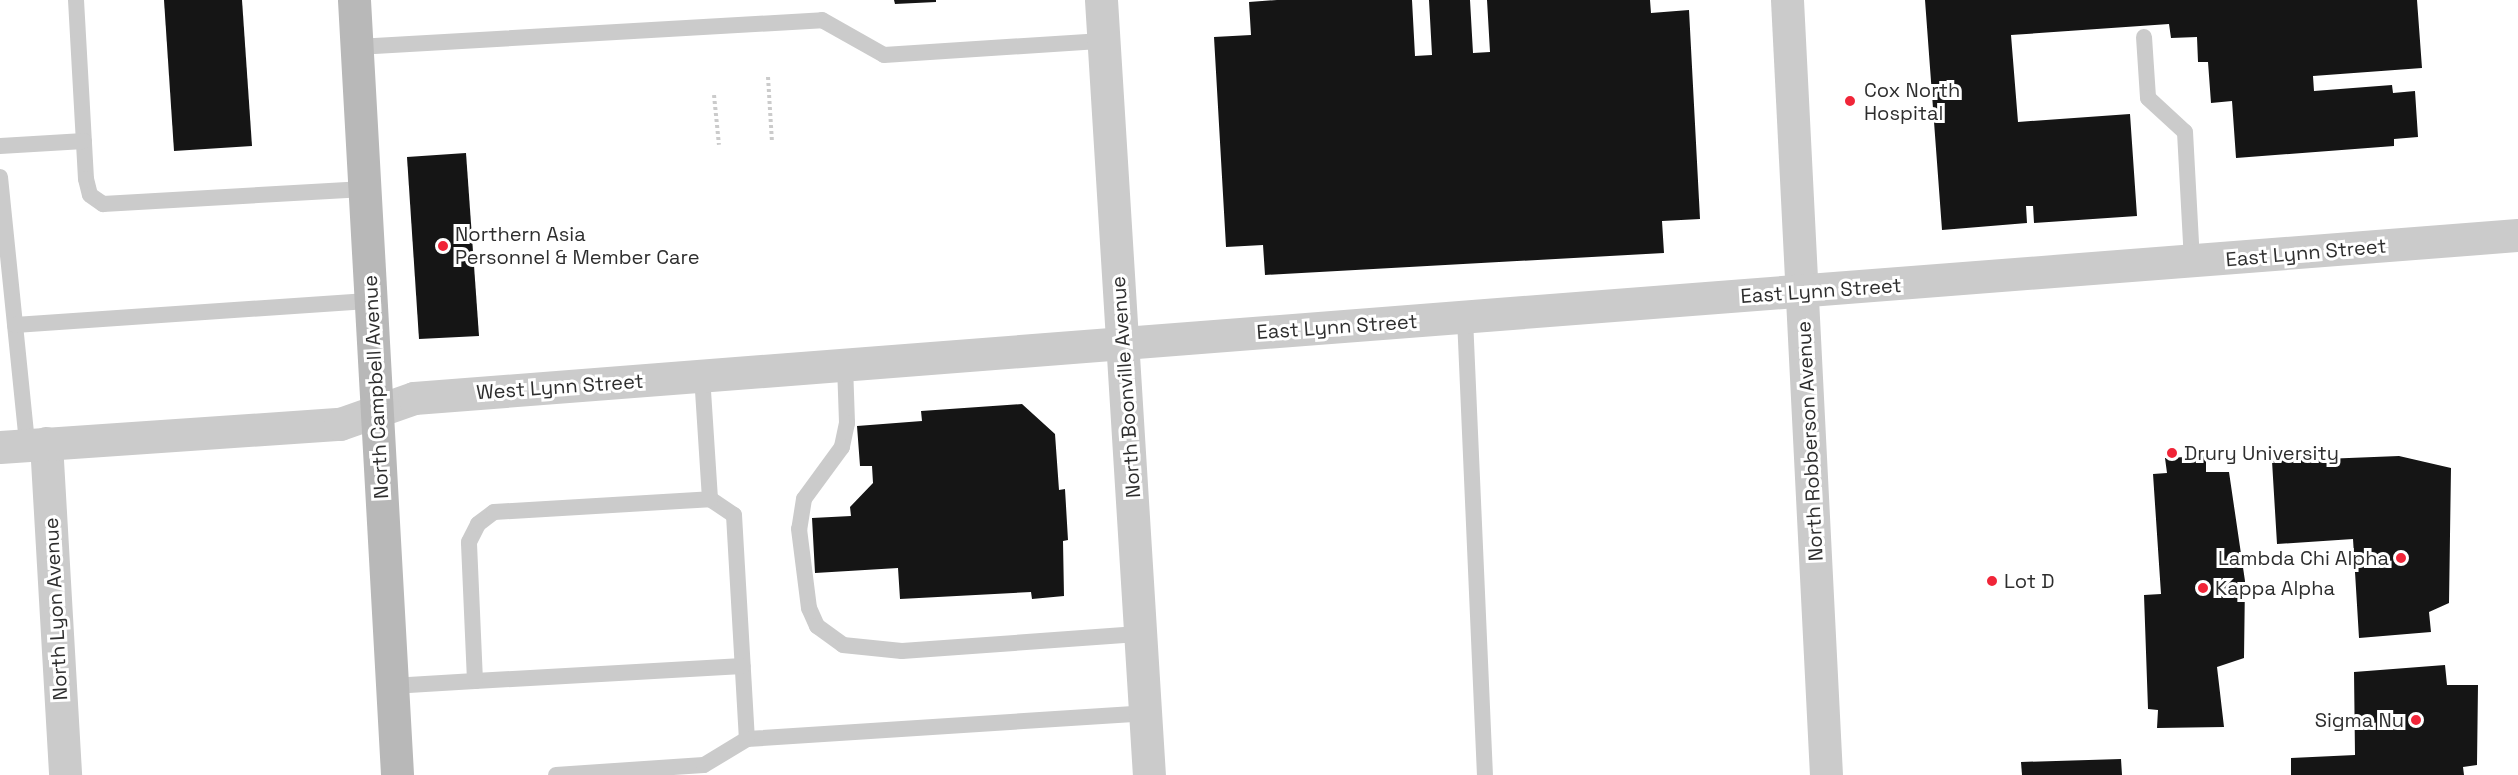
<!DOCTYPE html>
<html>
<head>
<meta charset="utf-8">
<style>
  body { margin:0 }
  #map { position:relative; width:2518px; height:775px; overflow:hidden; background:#fff; font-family:"Space Grotesk",sans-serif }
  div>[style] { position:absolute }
  .building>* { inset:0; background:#151515 }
  .path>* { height:4px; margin-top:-2px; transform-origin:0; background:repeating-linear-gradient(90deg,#cbcbcb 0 3px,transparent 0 6px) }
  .service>* { height:16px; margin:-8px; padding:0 8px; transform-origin:8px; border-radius:8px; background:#cbcbcb }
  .minor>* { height:33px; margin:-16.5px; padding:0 16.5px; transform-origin:16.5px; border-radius:16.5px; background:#cbcbcb }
  .secondary>* { height:33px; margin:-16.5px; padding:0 16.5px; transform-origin:16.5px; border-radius:16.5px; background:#b8b8b8 }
  .dots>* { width:16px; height:16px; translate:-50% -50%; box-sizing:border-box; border:3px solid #fff; border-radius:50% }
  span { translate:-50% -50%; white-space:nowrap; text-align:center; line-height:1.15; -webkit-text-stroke:6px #fff; paint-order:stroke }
  .poi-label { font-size:20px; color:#2e2e2e }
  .left { translate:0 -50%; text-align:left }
  .right { translate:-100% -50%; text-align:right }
  .street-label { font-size:20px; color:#2e2e2e }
</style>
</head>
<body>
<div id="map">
  <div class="building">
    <i style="clip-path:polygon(164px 0,242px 0,252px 146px,174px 151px)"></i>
    <i style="clip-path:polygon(894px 0,936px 0,936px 2px,895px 4px)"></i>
    <i style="clip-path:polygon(1277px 0,1412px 0,1415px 56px,1432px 55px,1429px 0,1470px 0,1473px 53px,1490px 52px,1487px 0,1650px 0,1651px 13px,1689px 10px,1700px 219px,1662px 221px,1664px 253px,1265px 275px,1263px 245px,1226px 247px,1214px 37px,1251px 35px,1249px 2px)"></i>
    <i style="clip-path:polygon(1925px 0,2417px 0,2422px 68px,2313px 76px,2314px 91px,2392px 85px,2393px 93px,2415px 91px,2418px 137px,2394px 139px,2394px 146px,2236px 158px,2232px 101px,2211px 103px,2208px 62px,2198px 62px,2197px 37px,2171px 38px,2169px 24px,2011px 35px,2018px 122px,2130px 114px,2137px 216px,2034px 223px,2033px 206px,2026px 206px,2027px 223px,1942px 230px)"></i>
    <i style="clip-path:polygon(466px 153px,479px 336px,419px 339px,407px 157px)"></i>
    <i style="clip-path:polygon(1022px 404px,1055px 434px,1059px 490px,1065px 489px,1068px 540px,1063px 541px,1064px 596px,1032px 599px,1031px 592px,900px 599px,898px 568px,815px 573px,812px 518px,851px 516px,850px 507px,873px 483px,872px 466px,860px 466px,857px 426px,922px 421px,921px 411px)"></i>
    <i style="clip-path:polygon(2206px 456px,2206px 472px,2229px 472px,2245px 581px,2244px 658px,2217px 667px,2224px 727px,2157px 728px,2158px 710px,2148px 709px,2144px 595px,2161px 594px,2153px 474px,2167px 473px,2165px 458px)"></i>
    <i style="clip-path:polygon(2399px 456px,2451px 468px,2449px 603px,2429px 612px,2431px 632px,2359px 638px,2353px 539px,2277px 544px,2272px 461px)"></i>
    <i style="clip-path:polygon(2445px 665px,2447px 685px,2478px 685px,2477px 765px,2463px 767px,2464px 775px,2291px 775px,2291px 758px,2355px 755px,2354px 672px)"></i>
    <i style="clip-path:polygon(2121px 759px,2122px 775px,2022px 775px,2021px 762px)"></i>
  </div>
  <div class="path">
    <i style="left:768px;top:77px;width:65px;rotate:86.5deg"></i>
    <i style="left:714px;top:95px;width:50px;rotate:84.3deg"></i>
  </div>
  <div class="service">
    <i style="left:76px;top:0;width:179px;rotate:86.8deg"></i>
    <i style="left:86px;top:179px;width:16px;rotate:76deg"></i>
    <i style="left:90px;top:195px;width:16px;rotate:35deg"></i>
    <i style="left:103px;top:204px;width:262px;rotate:-3.3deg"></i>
    <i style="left:2144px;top:37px;width:61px;rotate:86.2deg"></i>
    <i style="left:2148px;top:98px;width:50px;rotate:42.6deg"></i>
    <i style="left:2185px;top:132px;width:130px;rotate:86.9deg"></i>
    <i style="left:357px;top:47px;width:466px;rotate:-3.3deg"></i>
    <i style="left:822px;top:20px;width:71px;rotate:29.4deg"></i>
    <i style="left:884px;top:55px;width:219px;rotate:-3.7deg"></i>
    <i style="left:0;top:146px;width:84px;rotate:-3.4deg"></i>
    <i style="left:0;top:177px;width:269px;rotate:84.2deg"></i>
    <i style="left:1465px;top:318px;width:457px;rotate:87.5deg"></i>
    <i style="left:15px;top:325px;width:357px;rotate:-3.9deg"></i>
    <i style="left:845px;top:365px;width:58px;rotate:88deg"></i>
    <i style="left:847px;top:423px;width:25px;rotate:102deg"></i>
    <i style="left:842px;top:447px;width:64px;rotate:126.2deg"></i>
    <i style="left:804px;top:499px;width:30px;rotate:99deg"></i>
    <i style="left:799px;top:529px;width:80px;rotate:82.8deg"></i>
    <i style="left:809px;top:608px;width:20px;rotate:66deg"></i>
    <i style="left:817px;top:626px;width:32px;rotate:36deg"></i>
    <i style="left:843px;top:645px;width:59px;rotate:5.8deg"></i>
    <i style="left:902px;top:651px;width:240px;rotate:-4.1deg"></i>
    <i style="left:710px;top:499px;width:29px;rotate:34deg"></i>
    <i style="left:734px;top:515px;width:224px;rotate:86.7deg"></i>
    <i style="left:747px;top:739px;width:399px;rotate:-3.7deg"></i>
    <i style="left:475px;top:681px;width:268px;rotate:-3.2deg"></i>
    <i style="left:392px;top:686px;width:83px;rotate:-3.4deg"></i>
    <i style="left:475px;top:681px;width:139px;rotate:-92.5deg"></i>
    <i style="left:469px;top:542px;width:20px;rotate:-63deg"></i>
    <i style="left:478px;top:524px;width:20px;rotate:-37deg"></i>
    <i style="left:494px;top:512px;width:216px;rotate:-3.4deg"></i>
    <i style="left:710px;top:499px;width:123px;rotate:-93.7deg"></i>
    <i style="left:556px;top:775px;width:148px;rotate:-3.9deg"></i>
    <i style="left:704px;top:765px;width:50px;rotate:-31.2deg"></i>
  </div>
  <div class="minor">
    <i style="left:1101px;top:0;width:776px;rotate:86.46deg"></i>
    <i style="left:1787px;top:0;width:776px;rotate:87.12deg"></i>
    <i style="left:46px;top:443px;width:333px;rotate:86.7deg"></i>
    <i style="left:0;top:447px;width:341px;rotate:-3.9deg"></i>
    <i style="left:340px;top:424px;width:78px;rotate:-19.4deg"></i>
    <i style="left:414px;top:398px;width:2110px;rotate:-4.43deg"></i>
  </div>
  <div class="secondary">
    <i style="left:354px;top:0;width:776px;rotate:86.82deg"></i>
  </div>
  <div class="dots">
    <i style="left:1850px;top:101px;background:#f02538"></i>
    <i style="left:443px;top:246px;background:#f02538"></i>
    <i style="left:2172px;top:453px;background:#f02538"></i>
    <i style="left:2401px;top:558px;background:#f02538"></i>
    <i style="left:1992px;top:581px;background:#f02538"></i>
    <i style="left:2203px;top:588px;background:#f02538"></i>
    <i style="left:2416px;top:720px;background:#f02538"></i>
  </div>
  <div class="poi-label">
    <span class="left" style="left:1864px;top:102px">Cox North<br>Hospital</span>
    <span class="left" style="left:455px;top:246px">Northern Asia<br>Personnel &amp; Member Care</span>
    <span class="left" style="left:2184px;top:453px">Drury University</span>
    <span class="right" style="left:2389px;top:558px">Lambda Chi Alpha</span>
    <span class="left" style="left:2004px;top:581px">Lot D</span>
    <span class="left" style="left:2215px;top:588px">Kappa Alpha</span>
    <span class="right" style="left:2404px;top:720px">Sigma Nu</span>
  </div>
  <div class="street-label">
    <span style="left:2306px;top:253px;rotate:-5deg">East Lynn Street</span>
    <span style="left:1821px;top:291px;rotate:-4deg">East Lynn Street</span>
    <span style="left:1337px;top:327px;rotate:-4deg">East Lynn Street</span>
    <span style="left:376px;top:387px;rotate:-93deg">North Campbell Avenue</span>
    <span style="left:560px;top:387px;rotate:-4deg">West Lynn Street</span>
    <span style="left:1126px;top:387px;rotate:-94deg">North Boonville Avenue</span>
    <span style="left:1810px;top:441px;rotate:-93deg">North Robberson Avenue</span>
    <span style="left:56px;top:609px;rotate:-93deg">North Lyon Avenue</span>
  </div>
</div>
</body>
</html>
